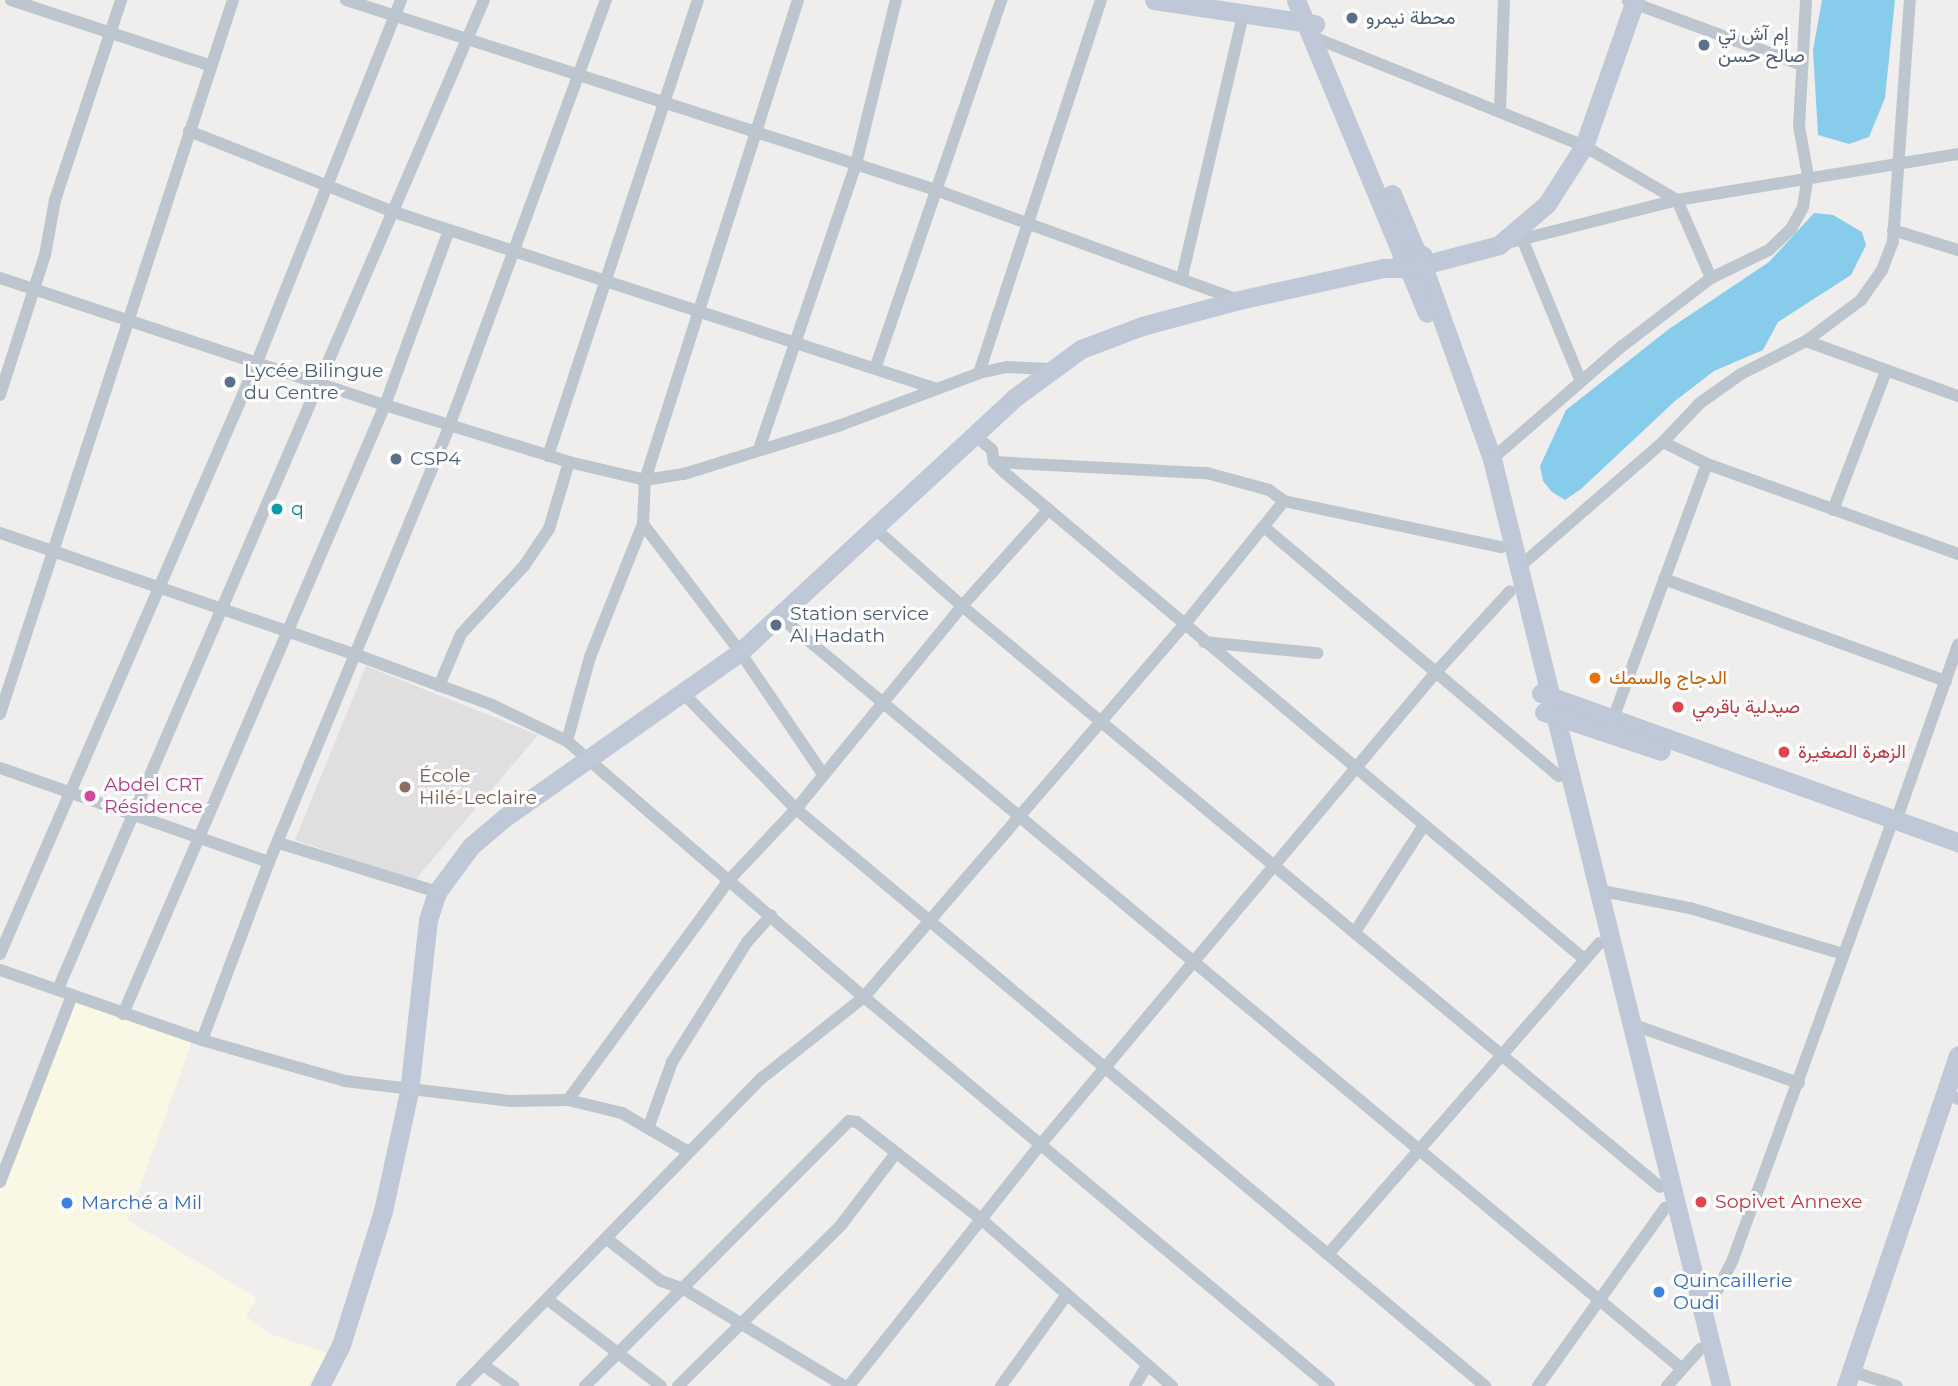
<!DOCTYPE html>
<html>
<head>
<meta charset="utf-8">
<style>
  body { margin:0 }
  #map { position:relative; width:1958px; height:1386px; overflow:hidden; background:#f0eded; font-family:Montserrat,Vazirmatn,sans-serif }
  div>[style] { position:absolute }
  .commercial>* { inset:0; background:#fbf7e5 }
  .education>* { inset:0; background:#e1dedf }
  .water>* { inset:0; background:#88cceb }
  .street>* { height:12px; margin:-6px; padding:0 6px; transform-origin:6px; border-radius:6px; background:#bdc6cf }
  .secondary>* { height:19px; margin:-9.5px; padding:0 9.5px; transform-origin:9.5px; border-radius:9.5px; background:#bfc8d6 }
  .dots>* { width:19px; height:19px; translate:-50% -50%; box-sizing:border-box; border:4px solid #fff; border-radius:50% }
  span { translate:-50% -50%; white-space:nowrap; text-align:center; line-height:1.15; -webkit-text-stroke:6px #fff; paint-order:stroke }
  .service-label { font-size:19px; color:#4e5e75 }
  .left { translate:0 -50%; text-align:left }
  .culture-label { font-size:19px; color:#0d838f }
  .food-label { font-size:19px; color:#c56008 }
  .health-label { font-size:19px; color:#be3a42 }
  .education-label { font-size:19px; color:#785e54 }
  .hotel-label { font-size:19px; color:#b23c85 }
  .shop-label { font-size:19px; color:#366cbe }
</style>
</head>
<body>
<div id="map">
  <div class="commercial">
    <i style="clip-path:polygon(72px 1002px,192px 1041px,128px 1220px,257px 1298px,246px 1316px,269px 1334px,328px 1353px,308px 1386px,0 1386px,0 1187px)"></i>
  </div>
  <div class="education">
    <i style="clip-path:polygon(366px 666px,538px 735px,415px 880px,295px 840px)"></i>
  </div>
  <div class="water">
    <i style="clip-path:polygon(1822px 0,1895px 0,1885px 98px,1869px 137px,1849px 144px,1818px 135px,1813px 50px)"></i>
    <i style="clip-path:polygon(1814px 213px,1833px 215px,1862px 232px,1866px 245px,1851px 275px,1778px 322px,1763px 350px,1714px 371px,1675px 401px,1581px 489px,1565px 500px,1552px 492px,1543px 481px,1540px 466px,1566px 410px,1669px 329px,1769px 262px)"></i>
  </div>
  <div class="street">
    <i style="left:11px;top:0;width:208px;rotate:18.2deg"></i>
    <i style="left:346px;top:0;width:620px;rotate:17.85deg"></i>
    <i style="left:936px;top:190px;width:322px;rotate:20deg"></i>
    <i style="left:1628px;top:1px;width:185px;rotate:20.2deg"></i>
    <i style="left:1313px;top:37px;width:292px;rotate:21.9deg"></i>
    <i style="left:1584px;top:146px;width:108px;rotate:30.1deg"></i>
    <i style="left:1677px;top:200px;width:85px;rotate:66.4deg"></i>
    <i style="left:1500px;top:110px;width:110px;rotate:-87.9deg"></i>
    <i style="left:189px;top:131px;width:217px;rotate:21.6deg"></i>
    <i style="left:391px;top:211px;width:574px;rotate:18.06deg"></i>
    <i style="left:1893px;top:230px;width:68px;rotate:17.1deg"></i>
    <i style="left:1523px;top:241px;width:152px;rotate:67.6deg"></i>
    <i style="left:1503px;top:244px;width:179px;rotate:-14.2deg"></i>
    <i style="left:1677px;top:200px;width:285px;rotate:-9.3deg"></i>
    <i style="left:1182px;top:277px;width:270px;rotate:-76.9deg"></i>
    <i style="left:0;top:278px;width:405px;rotate:18.3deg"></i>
    <i style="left:385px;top:405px;width:193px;rotate:17.2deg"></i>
    <i style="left:569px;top:462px;width:78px;rotate:13.3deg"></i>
    <i style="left:645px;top:480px;width:39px;rotate:-9deg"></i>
    <i style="left:684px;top:474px;width:164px;rotate:-17.3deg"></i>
    <i style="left:841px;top:425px;width:147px;rotate:-20.6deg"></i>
    <i style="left:979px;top:373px;width:29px;rotate:-12deg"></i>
    <i style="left:1007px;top:367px;width:43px;rotate:2.7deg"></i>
    <i style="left:1806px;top:341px;width:162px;rotate:19.9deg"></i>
    <i style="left:876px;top:366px;width:387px;rotate:-71.1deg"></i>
    <i style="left:979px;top:373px;width:392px;rotate:-71.9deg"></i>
    <i style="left:0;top:395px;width:147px;rotate:-72.2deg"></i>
    <i style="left:45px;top:255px;width:56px;rotate:-79.7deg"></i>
    <i style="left:55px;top:200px;width:211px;rotate:-71.7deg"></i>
    <i style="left:976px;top:436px;width:21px;rotate:41deg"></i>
    <i style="left:992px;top:450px;width:12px;rotate:81deg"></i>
    <i style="left:994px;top:462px;width:16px;rotate:45deg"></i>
    <i style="left:1005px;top:473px;width:755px;rotate:40deg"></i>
    <i style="left:1663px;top:442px;width:49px;rotate:26.6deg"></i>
    <i style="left:1707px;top:464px;width:267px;rotate:19.7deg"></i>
    <i style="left:759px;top:449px;width:301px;rotate:-71.2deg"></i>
    <i style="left:856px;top:164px;width:169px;rotate:-76.3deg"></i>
    <i style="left:548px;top:456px;width:480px;rotate:-71.8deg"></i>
    <i style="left:1492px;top:459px;width:171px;rotate:-41deg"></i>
    <i style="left:1621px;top:347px;width:113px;rotate:-37.5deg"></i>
    <i style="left:1711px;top:278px;width:64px;rotate:-25.8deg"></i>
    <i style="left:1769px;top:250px;width:30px;rotate:-44deg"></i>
    <i style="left:1791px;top:229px;width:25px;rotate:-61deg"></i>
    <i style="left:1803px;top:207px;width:31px;rotate:-81deg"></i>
    <i style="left:1808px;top:176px;width:51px;rotate:-100.2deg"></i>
    <i style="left:1799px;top:126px;width:126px;rotate:-86.8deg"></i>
    <i style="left:994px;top:462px;width:213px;rotate:3deg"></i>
    <i style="left:1207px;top:473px;width:64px;rotate:15.3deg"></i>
    <i style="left:1269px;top:490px;width:19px;rotate:36deg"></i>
    <i style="left:1284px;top:501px;width:222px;rotate:12deg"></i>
    <i style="left:1833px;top:510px;width:149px;rotate:-69.1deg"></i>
    <i style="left:643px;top:524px;width:161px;rotate:52.8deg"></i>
    <i style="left:740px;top:652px;width:148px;rotate:55.8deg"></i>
    <i style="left:872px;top:526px;width:120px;rotate:41.6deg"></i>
    <i style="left:962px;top:606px;width:908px;rotate:39.77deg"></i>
    <i style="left:1264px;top:527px;width:386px;rotate:40.2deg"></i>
    <i style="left:0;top:533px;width:377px;rotate:18.9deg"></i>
    <i style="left:357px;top:655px;width:144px;rotate:20.3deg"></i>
    <i style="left:492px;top:705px;width:83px;rotate:25.6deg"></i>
    <i style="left:567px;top:741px;width:392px;rotate:40.8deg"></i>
    <i style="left:864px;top:997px;width:606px;rotate:39.91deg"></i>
    <i style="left:1518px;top:568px;width:192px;rotate:-41deg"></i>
    <i style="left:1663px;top:442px;width:54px;rotate:-46.5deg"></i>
    <i style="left:1700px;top:403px;width:50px;rotate:-35.3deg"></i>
    <i style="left:1741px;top:374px;width:73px;rotate:-26.9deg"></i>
    <i style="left:1806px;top:341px;width:69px;rotate:-36.7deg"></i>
    <i style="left:1861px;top:300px;width:37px;rotate:-55deg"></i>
    <i style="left:1882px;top:270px;width:31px;rotate:-69deg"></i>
    <i style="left:1893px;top:241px;width:242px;rotate:-86deg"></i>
    <i style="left:1664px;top:579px;width:300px;rotate:19.9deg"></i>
    <i style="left:779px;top:616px;width:1174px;rotate:39.82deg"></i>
    <i style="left:1204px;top:642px;width:114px;rotate:5.6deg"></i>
    <i style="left:439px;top:686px;width:56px;rotate:-67.1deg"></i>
    <i style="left:461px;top:634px;width:93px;rotate:-47.2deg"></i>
    <i style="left:524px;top:566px;width:45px;rotate:-56deg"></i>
    <i style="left:549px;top:529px;width:70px;rotate:-73.4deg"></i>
    <i style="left:685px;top:695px;width:159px;rotate:45.8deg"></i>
    <i style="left:796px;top:809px;width:899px;rotate:39.94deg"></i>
    <i style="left:0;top:714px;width:751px;rotate:-71.93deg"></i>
    <i style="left:1613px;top:719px;width:272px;rotate:-69.8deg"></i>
    <i style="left:567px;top:741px;width:87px;rotate:-74.7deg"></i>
    <i style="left:590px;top:657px;width:143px;rotate:-68.3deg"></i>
    <i style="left:643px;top:524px;width:44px;rotate:-87.4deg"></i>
    <i style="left:645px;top:480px;width:504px;rotate:-72.32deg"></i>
    <i style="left:0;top:768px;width:285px;rotate:19.3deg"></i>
    <i style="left:1896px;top:821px;width:187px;rotate:-70.6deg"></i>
    <i style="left:279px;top:843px;width:165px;rotate:17.2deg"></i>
    <i style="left:1597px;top:890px;width:95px;rotate:11deg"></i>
    <i style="left:1690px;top:908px;width:160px;rotate:16.7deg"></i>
    <i style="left:1355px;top:932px;width:127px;rotate:-57.2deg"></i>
    <i style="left:0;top:954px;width:645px;rotate:-66.53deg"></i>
    <i style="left:257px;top:362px;width:390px;rotate:-68.3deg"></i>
    <i style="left:0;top:970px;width:214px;rotate:19.1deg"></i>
    <i style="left:202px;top:1040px;width:149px;rotate:16deg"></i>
    <i style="left:345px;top:1081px;width:167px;rotate:6.9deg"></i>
    <i style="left:511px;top:1101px;width:57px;rotate:-1deg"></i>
    <i style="left:568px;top:1100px;width:56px;rotate:13.5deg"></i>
    <i style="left:622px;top:1113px;width:75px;rotate:30.3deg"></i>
    <i style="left:58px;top:989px;width:1077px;rotate:-66.7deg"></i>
    <i style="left:123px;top:1014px;width:663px;rotate:-66.72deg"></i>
    <i style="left:385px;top:405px;width:186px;rotate:-69.9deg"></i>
    <i style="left:1631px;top:1024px;width:178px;rotate:19.4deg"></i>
    <i style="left:202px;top:1040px;width:190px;rotate:-69.4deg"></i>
    <i style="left:269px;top:862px;width:474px;rotate:-67.5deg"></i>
    <i style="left:450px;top:424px;width:452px;rotate:-69.8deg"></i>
    <i style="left:1945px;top:1093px;width:14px;rotate:25deg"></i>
    <i style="left:568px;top:1100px;width:274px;rotate:-53.8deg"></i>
    <i style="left:730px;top:879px;width:96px;rotate:-46.7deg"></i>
    <i style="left:796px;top:809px;width:262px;rotate:-50.7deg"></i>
    <i style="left:962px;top:606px;width:130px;rotate:-48.1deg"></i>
    <i style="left:649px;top:1126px;width:68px;rotate:-70.2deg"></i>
    <i style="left:672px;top:1062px;width:142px;rotate:-58deg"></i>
    <i style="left:747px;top:942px;width:36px;rotate:-48deg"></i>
    <i style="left:0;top:1182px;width:200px;rotate:-68.9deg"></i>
    <i style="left:607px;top:1239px;width:68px;rotate:37.9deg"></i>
    <i style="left:661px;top:1281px;width:24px;rotate:19deg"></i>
    <i style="left:684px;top:1289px;width:187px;rotate:31.2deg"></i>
    <i style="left:1330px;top:1252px;width:410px;rotate:-48.9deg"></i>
    <i style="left:547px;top:1299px;width:143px;rotate:37.3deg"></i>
    <i style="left:1701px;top:1305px;width:23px;rotate:-43deg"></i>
    <i style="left:1718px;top:1289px;width:34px;rotate:-63deg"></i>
    <i style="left:1733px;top:1259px;width:459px;rotate:-70deg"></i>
    <i style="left:483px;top:1365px;width:37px;rotate:35deg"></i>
    <i style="left:1851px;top:1371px;width:48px;rotate:18.1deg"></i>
    <i style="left:462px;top:1386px;width:430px;rotate:-45.8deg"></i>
    <i style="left:762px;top:1078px;width:130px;rotate:-38.5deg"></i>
    <i style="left:864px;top:997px;width:491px;rotate:-49.3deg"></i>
    <i style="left:1184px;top:625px;width:159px;rotate:-51.1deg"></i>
    <i style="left:585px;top:1386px;width:374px;rotate:-45.1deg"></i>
    <i style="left:849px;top:1121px;width:8px;rotate:7deg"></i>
    <i style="left:857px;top:1122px;width:157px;rotate:38deg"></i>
    <i style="left:981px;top:1219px;width:254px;rotate:41.2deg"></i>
    <i style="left:678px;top:1386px;width:229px;rotate:-44.6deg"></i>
    <i style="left:841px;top:1225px;width:91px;rotate:-52.6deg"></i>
    <i style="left:849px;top:1386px;width:309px;rotate:-51.6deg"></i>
    <i style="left:1041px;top:1144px;width:617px;rotate:-50.06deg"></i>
    <i style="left:1437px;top:671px;width:108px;rotate:-47.6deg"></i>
    <i style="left:1001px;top:1386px;width:111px;rotate:-54.2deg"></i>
    <i style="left:1135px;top:1386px;width:24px;rotate:-60deg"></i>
    <i style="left:1538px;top:1386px;width:219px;rotate:-54.5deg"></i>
    <i style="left:1667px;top:1386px;width:50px;rotate:-48.3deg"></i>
  </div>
  <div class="secondary">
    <i style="left:1154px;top:0;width:163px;rotate:8.5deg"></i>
    <i style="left:1296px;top:0;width:278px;rotate:67.4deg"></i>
    <i style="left:1392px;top:194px;width:62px;rotate:67.2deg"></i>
    <i style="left:1423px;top:265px;width:9px;rotate:-90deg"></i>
    <i style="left:1423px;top:256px;width:9px;rotate:-144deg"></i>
    <i style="left:1416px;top:251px;width:16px;rotate:153deg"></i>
    <i style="left:1402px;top:258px;width:10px;rotate:73deg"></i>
    <i style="left:1405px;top:268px;width:11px;rotate:22deg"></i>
    <i style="left:1415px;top:272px;width:11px;rotate:-41deg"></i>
    <i style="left:1423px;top:265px;width:79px;rotate:-14.7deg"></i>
    <i style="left:1499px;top:245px;width:63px;rotate:-40.5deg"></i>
    <i style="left:1547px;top:204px;width:69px;rotate:-57.5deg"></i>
    <i style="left:1584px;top:146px;width:155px;rotate:-70.7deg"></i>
    <i style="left:1423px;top:266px;width:205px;rotate:70.3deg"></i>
    <i style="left:1492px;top:459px;width:955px;rotate:76.12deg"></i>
    <i style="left:1410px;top:272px;width:44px;rotate:67.5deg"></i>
    <i style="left:1541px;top:693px;width:443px;rotate:19.7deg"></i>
    <i style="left:1544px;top:712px;width:123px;rotate:18.4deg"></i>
    <i style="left:320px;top:1386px;width:46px;rotate:-62.9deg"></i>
    <i style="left:341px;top:1345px;width:140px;rotate:-72.6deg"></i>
    <i style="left:383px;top:1211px;width:122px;rotate:-77.7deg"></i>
    <i style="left:409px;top:1092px;width:173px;rotate:-83.7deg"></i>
    <i style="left:428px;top:920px;width:29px;rotate:-72deg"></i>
    <i style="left:437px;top:892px;width:57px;rotate:-53.5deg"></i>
    <i style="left:471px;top:846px;width:43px;rotate:-40.3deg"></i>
    <i style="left:504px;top:818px;width:289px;rotate:-35.1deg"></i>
    <i style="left:740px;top:652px;width:374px;rotate:-42.8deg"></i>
    <i style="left:1014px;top:398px;width:83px;rotate:-36.2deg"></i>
    <i style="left:1081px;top:349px;width:65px;rotate:-20.7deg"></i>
    <i style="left:1142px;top:326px;width:100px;rotate:-15deg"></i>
    <i style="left:1239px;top:300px;width:148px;rotate:-12.5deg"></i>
    <i style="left:1383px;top:268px;width:22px"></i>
    <i style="left:1846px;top:1386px;width:349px;rotate:-71.3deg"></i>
  </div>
  <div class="dots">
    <i style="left:1352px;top:18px;background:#5c6f8a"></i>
    <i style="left:1704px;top:45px;background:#5c6f8a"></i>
    <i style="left:230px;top:382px;background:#5c6f8a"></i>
    <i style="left:396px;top:459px;background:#5c6f8a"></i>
    <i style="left:277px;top:509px;background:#0f9aa8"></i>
    <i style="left:776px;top:625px;background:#5c6f8a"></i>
    <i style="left:1595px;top:678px;background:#e8710a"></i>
    <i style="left:1678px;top:707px;background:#e0444e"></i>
    <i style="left:1784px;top:752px;background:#e0444e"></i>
    <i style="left:405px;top:787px;background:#8d6e63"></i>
    <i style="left:90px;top:796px;background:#d1479c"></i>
    <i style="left:1701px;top:1202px;background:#e0444e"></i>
    <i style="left:67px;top:1203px;background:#3f7fe0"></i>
    <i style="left:1659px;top:1292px;background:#3f7fe0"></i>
  </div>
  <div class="service-label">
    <span class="left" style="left:1366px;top:18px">محطة نيمرو</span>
    <span class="left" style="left:1718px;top:45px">إم آش تي<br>صالح حسن</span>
    <span class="left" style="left:244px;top:382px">Lycée Bilingue<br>du Centre</span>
    <span class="left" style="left:410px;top:459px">CSP4</span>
    <span class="left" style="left:790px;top:625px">Station service<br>Al Hadath</span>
  </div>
  <div class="culture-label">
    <span class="left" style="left:291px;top:509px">q</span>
  </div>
  <div class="food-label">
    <span class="left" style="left:1609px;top:678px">الدجاج والسمك</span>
  </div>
  <div class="health-label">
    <span class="left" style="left:1692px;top:707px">صيدلية باقرمي</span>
    <span class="left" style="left:1798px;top:752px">الزهرة الصغيرة</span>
    <span class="left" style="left:1715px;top:1202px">Sopivet Annexe</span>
  </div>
  <div class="education-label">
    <span class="left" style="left:419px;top:787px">École<br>Hilé-Leclaire</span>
  </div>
  <div class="hotel-label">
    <span class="left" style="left:104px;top:796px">Abdel CRT<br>Résidence</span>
  </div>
  <div class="shop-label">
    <span class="left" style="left:81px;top:1203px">Marché a Mil</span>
    <span class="left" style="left:1673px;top:1292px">Quincaillerie<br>Oudi</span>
  </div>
</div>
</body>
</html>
